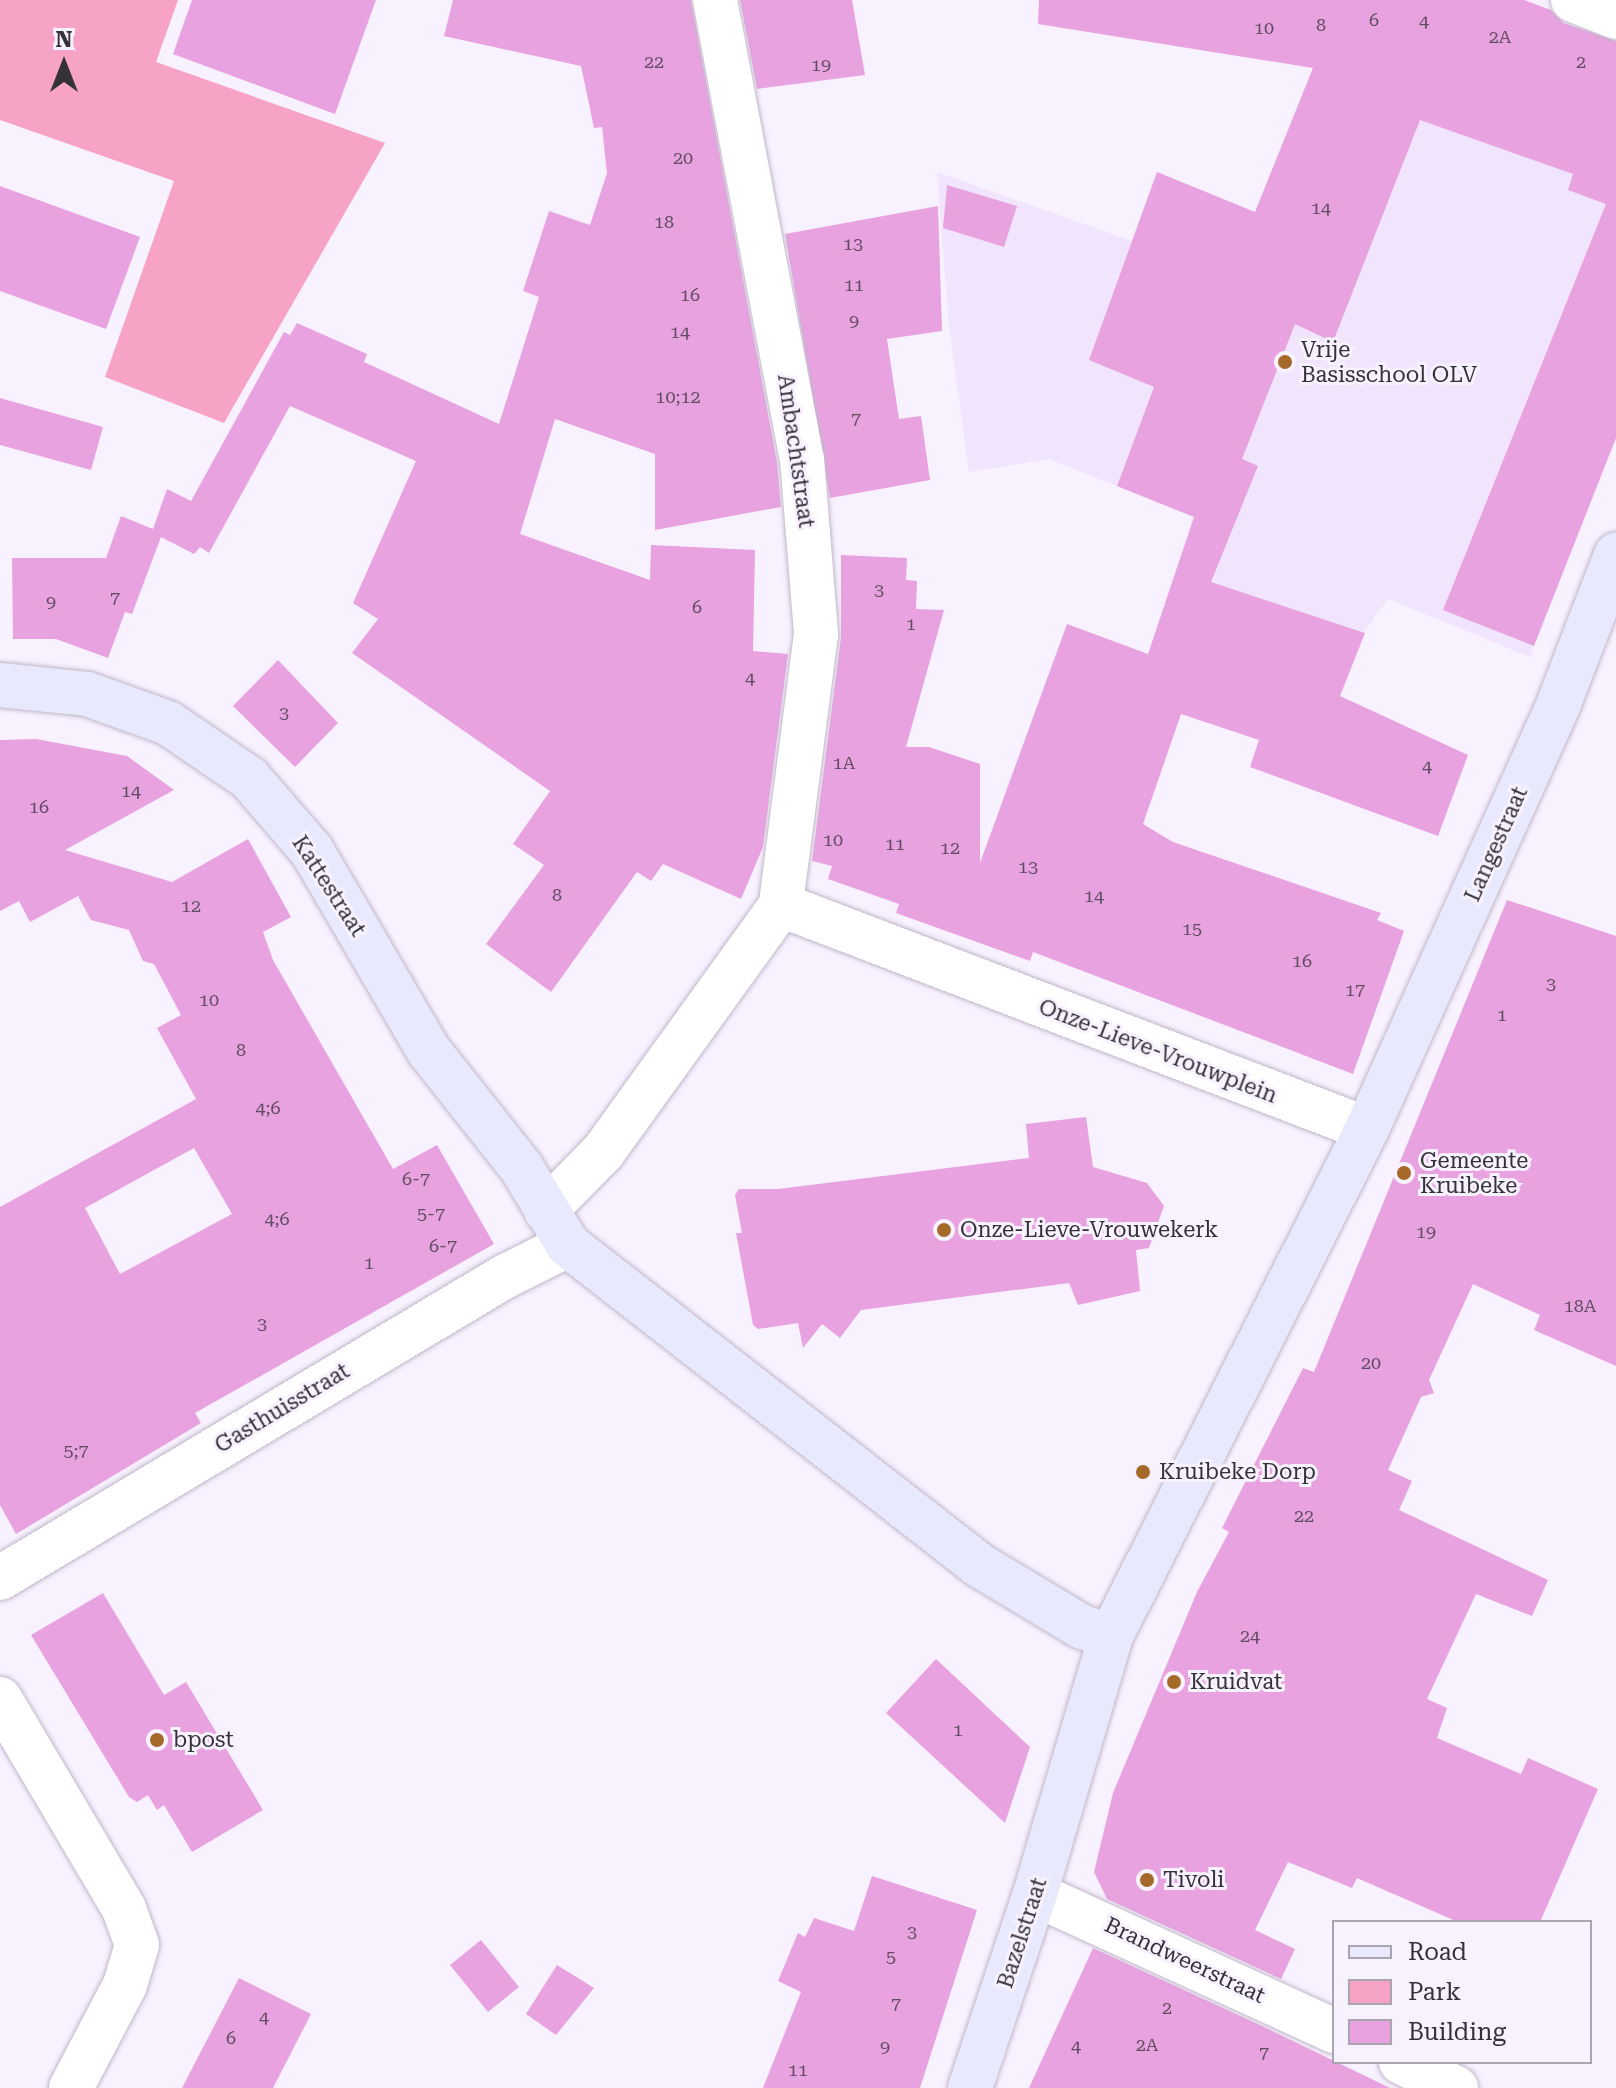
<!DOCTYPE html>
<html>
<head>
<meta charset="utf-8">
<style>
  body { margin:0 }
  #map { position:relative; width:1616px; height:2088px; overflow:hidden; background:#f8f1ff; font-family:"Roboto Serif",serif }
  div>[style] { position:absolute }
  .built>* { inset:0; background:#f0e5fd }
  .green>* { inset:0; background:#f7a3c5 }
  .building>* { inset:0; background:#e8a2e0 }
  .roads { filter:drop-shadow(0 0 2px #c0b8c8) drop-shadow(0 0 2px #c0b8c8) }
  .street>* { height:44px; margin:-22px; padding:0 22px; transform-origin:22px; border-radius:22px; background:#fff }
  .secondary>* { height:44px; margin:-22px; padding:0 22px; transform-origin:22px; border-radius:22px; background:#e9e9fd }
  .dots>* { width:22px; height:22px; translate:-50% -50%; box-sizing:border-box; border:4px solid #f8f1ff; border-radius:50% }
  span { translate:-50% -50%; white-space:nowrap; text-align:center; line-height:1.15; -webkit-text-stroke:6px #f8f1ff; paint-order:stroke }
  .number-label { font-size:18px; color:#614d62 }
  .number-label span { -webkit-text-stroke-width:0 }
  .poi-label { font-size:22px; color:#343138 }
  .left { translate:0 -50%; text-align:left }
  .street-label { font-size:22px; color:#343138 }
  .legend { position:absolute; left:1332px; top:1920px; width:260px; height:144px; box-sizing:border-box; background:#f8f1ff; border:2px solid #aaa4af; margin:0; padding:10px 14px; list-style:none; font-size:24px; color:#343138 }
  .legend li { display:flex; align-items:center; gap:16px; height:40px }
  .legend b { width:40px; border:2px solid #aaa4af }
  .north { position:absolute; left:24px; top:24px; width:80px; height:80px; -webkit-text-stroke:6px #f8f1ff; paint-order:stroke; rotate:0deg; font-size:22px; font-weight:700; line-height:32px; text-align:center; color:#343138 }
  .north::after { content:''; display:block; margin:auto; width:28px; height:36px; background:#343138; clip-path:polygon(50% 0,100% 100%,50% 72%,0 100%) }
</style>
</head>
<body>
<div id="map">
  <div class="built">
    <i style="clip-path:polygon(1333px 18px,1616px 126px,1616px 398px,1530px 657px,1388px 599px,1364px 632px,1176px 571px,1196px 518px,1049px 459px,969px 472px,949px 326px,937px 172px,1132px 241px,1157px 172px,1255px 212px)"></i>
  </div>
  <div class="green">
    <i style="clip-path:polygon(0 0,178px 0,156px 62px,385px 143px,224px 423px,105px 377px,174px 181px,0 120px)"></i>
  </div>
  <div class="building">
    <i style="clip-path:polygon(192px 0,376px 0,335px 114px,173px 54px)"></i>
    <i style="clip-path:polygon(453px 0,691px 0,777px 462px,781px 507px,655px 530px,655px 454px,555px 419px,520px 534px,650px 580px,651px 545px,755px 550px,753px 651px,788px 654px,763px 847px,741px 899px,663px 864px,651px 881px,637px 872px,551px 992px,486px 944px,544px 865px,513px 844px,550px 791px,352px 653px,378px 619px,353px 603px,416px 461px,290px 406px,209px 553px,200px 547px,194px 554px,161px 537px,132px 614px,125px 612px,108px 658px,56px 639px,13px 639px,12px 558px,106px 558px,121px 516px,153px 529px,167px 489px,191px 501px,284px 332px,290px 335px,297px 323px,367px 354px,364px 362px,499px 424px,539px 297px,523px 291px,549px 211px,590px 225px,607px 173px,602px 127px,594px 128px,581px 66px,444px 36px)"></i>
    <i style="clip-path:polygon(740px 0,852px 0,865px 75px,757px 89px)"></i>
    <i style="clip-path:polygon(1039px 0,1524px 0,1551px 10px,1564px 23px,1616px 41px,1616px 438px,1534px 646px,1443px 610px,1606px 204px,1568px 190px,1573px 174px,1420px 120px,1333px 342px,1295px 324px,1242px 459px,1258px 466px,1211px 582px,1365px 633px,1340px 696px,1468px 755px,1438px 836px,1250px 767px,1259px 740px,1181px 714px,1143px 824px,1173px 842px,1381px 913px,1377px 920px,1404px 931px,1353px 1074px,1033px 952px,1030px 961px,896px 913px,899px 904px,828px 879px,832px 866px,812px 861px,841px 637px,841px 555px,907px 558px,906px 580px,917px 581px,916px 609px,944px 610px,906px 747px,929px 747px,980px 764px,980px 863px,1067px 624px,1148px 654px,1194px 517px,1117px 486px,1154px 387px,1089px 360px,1157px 172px,1255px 212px,1313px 68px,1038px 24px)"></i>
    <i style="clip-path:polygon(947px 185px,1017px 206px,1004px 247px,943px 228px)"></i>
    <i style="clip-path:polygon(0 186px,140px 237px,106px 329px,0 291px)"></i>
    <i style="clip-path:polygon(938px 206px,942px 331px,887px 339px,899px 419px,921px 416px,930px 480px,830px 498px,785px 234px)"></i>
    <i style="clip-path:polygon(0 398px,103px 427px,91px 470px,0 445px)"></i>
    <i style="clip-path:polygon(278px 660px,338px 723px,295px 767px,233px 706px)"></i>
    <i style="clip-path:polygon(evenodd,36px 739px,127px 756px,174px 790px,65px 850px,172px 882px,248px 839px,291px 917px,263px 932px,273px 960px,393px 1169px,437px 1145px,494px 1244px,195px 1413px,201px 1423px,16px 1534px,0 1505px,0 1207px,196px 1099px,157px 1028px,181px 1015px,154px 964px,143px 961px,129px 930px,91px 920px,78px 896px,30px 922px,19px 901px,0 911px,0 740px,36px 739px,194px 1148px,232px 1214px,120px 1274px,85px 1208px,194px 1148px)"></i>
    <i style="clip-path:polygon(1507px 900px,1616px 936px,1616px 1366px,1534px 1330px,1540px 1315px,1473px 1284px,1429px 1380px,1434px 1393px,1421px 1397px,1388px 1470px,1412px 1481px,1399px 1510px,1548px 1580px,1532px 1616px,1476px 1594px,1427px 1699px,1447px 1708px,1437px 1738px,1521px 1774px,1528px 1758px,1598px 1789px,1540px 1922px,1458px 1922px,1357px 1878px,1352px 1888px,1288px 1862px,1255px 1930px,1295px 1949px,1281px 1979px,1107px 1899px,1094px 1872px,1113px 1793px,1197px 1592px,1229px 1532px,1222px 1528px,1303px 1368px,1314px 1372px)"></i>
    <i style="clip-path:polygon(1086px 1117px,1093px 1167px,1147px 1183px,1164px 1206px,1149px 1248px,1136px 1250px,1140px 1291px,1078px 1305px,1069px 1283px,861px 1310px,840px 1338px,822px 1324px,803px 1348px,798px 1323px,758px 1329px,753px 1325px,736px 1233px,742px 1233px,735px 1195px,739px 1189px,778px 1189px,1029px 1158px,1026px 1124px)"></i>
    <i style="clip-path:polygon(103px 1593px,164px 1695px,186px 1682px,263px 1810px,192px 1852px,164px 1805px,157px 1810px,148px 1795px,137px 1802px,129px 1797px,31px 1635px)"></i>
    <i style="clip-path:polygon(936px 1659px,1030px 1747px,1005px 1823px,886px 1713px)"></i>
    <i style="clip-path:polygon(872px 1876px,977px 1910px,920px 2088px,763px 2088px,801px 1992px,778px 1981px,798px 1933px,805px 1937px,814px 1918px,854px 1931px)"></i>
    <i style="clip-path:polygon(481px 1940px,519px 1987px,488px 2012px,450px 1965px)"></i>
    <i style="clip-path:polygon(1093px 1948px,1260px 2025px,1390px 2088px,1029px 2088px)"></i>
    <i style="clip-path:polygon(557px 1965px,594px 1988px,556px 2035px,526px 2014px)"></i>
    <i style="clip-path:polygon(239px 1978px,311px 2014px,273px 2088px,182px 2088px)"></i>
  </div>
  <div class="roads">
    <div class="street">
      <i style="left:715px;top:0;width:467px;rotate:79.3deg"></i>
      <i style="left:802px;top:459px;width:176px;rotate:85.4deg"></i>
      <i style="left:816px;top:634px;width:273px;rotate:97.4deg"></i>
      <i style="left:1573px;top:0;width:46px;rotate:21.6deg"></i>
      <i style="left:781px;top:905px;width:627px;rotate:20.92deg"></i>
      <i style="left:546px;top:1210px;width:81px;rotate:-45.5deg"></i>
      <i style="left:603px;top:1152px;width:304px;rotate:-54.2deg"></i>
      <i style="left:0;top:1578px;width:587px;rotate:-30.85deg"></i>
      <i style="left:504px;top:1277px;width:72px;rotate:-26.6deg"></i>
      <i style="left:0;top:1699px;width:244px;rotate:59.4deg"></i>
      <i style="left:124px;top:1909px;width:38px;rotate:70deg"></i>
      <i style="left:137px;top:1945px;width:42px;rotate:106.7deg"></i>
      <i style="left:125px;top:1985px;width:116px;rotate:117.7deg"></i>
      <i style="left:1035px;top:1894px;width:329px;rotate:24.6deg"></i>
      <i style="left:1401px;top:2062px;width:61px;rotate:25.3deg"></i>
    </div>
    <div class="secondary">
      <i style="left:0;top:685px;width:87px;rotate:5.9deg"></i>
      <i style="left:87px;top:694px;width:86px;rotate:19.7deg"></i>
      <i style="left:168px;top:723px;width:98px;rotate:34.2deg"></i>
      <i style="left:249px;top:778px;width:96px;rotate:49.2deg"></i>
      <i style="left:312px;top:851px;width:232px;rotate:59.7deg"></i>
      <i style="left:429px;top:1051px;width:148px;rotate:51.6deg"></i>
      <i style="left:521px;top:1167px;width:91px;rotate:58.9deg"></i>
      <i style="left:568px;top:1245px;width:521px;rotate:37.9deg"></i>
      <i style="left:979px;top:1565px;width:120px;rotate:31deg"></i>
      <i style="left:1082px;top:1627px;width:30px;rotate:17deg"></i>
      <i style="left:970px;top:2088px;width:205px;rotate:-71.5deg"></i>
      <i style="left:1035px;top:1894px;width:269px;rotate:-73.6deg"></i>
      <i style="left:1111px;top:1636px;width:568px;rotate:-63.21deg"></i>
      <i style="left:1367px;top:1129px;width:467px;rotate:-65.7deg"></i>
      <i style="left:1559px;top:703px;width:159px;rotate:-68.9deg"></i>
    </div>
  </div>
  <div class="dots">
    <i style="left:1285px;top:362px;background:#a56a2a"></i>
    <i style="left:1404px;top:1173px;background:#a56a2a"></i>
    <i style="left:944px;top:1230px;background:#a56a2a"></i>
    <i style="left:1143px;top:1472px;background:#a56a2a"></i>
    <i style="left:1174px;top:1682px;background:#a56a2a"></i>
    <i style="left:157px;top:1740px;background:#a56a2a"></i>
    <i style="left:1147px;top:1880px;background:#a56a2a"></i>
  </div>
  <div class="number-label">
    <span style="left:1374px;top:20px">6</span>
    <span style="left:1424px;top:21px">4</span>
    <span style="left:1321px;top:25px">8</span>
    <span style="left:1264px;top:28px">10</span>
    <span style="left:1500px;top:37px">2A</span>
    <span style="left:654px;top:62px">22</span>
    <span style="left:1581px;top:62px">2</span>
    <span style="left:821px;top:65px">19</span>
    <span style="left:683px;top:158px">20</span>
    <span style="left:1321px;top:208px">14</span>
    <span style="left:664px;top:222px">18</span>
    <span style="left:853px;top:244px">13</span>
    <span style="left:854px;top:285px">11</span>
    <span style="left:690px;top:295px">16</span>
    <span style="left:854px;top:321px">9</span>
    <span style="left:680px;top:332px">14</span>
    <span style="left:678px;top:397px">10;12</span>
    <span style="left:856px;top:419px">7</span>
    <span style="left:879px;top:590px">3</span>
    <span style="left:115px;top:598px">7</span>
    <span style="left:51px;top:602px">9</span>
    <span style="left:697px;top:607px">6</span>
    <span style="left:911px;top:624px">1</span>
    <span style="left:750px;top:678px">4</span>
    <span style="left:284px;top:713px">3</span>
    <span style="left:844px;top:763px">1A</span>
    <span style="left:1427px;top:766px">4</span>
    <span style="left:131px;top:791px">14</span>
    <span style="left:39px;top:807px">16</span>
    <span style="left:833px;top:840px">10</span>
    <span style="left:895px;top:844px">11</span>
    <span style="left:950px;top:848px">12</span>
    <span style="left:1028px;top:867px">13</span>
    <span style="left:557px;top:895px">8</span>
    <span style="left:1094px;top:896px">14</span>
    <span style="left:191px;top:906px">12</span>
    <span style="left:1192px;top:929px">15</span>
    <span style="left:1302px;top:961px">16</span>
    <span style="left:1551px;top:984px">3</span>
    <span style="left:1355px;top:990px">17</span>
    <span style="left:209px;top:1000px">10</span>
    <span style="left:1502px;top:1015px">1</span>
    <span style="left:241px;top:1050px">8</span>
    <span style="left:268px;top:1108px">4;6</span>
    <span style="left:416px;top:1179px">6-7</span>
    <span style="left:431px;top:1214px">5-7</span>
    <span style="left:277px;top:1219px">4;6</span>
    <span style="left:1426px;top:1232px">19</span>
    <span style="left:443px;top:1246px">6-7</span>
    <span style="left:369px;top:1263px">1</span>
    <span style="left:1580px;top:1306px">18A</span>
    <span style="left:262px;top:1324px">3</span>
    <span style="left:1371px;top:1363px">20</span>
    <span style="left:76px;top:1451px">5;7</span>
    <span style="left:1304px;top:1516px">22</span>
    <span style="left:1250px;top:1636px">24</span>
    <span style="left:958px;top:1730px">1</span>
    <span style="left:912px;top:1932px">3</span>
    <span style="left:891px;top:1957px">5</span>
    <span style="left:896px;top:2004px">7</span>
    <span style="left:1167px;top:2008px">2</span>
    <span style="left:264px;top:2017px">4</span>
    <span style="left:231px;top:2038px">6</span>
    <span style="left:1147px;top:2045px">2A</span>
    <span style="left:1076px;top:2046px">4</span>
    <span style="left:885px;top:2047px">9</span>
    <span style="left:1264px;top:2053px">7</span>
    <span style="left:798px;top:2070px">11</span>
  </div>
  <div class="poi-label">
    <span class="left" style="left:1301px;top:362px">Vrije<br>Basisschool OLV</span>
    <span class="left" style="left:1420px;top:1173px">Gemeente<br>Kruibeke</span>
    <span class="left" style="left:960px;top:1230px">Onze-Lieve-Vrouwekerk</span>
    <span class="left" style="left:1159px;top:1472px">Kruibeke Dorp</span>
    <span class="left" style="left:1190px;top:1682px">Kruidvat</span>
    <span class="left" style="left:173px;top:1740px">bpost</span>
    <span class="left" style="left:1163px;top:1880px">Tivoli</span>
  </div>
  <div class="street-label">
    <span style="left:796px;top:451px;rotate:82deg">Ambachtstraat</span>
    <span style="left:1496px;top:844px;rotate:-66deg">Langestraat</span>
    <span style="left:329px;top:886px;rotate:57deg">Kattestraat</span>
    <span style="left:1158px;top:1051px;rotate:21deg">Onze-Lieve-Vrouwplein</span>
    <span style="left:282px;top:1408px;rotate:-31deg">Gasthuisstraat</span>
    <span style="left:1022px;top:1933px;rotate:-72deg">Bazelstraat</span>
    <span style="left:1185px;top:1960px;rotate:25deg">Brandweerstraat</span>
  </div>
  <ul class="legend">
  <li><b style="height:10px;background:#e9e9fd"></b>Road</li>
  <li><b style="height:22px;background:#f7a3c5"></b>Park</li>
  <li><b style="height:22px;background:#e8a2e0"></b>Building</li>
  </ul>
  <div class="north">N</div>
</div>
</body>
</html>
